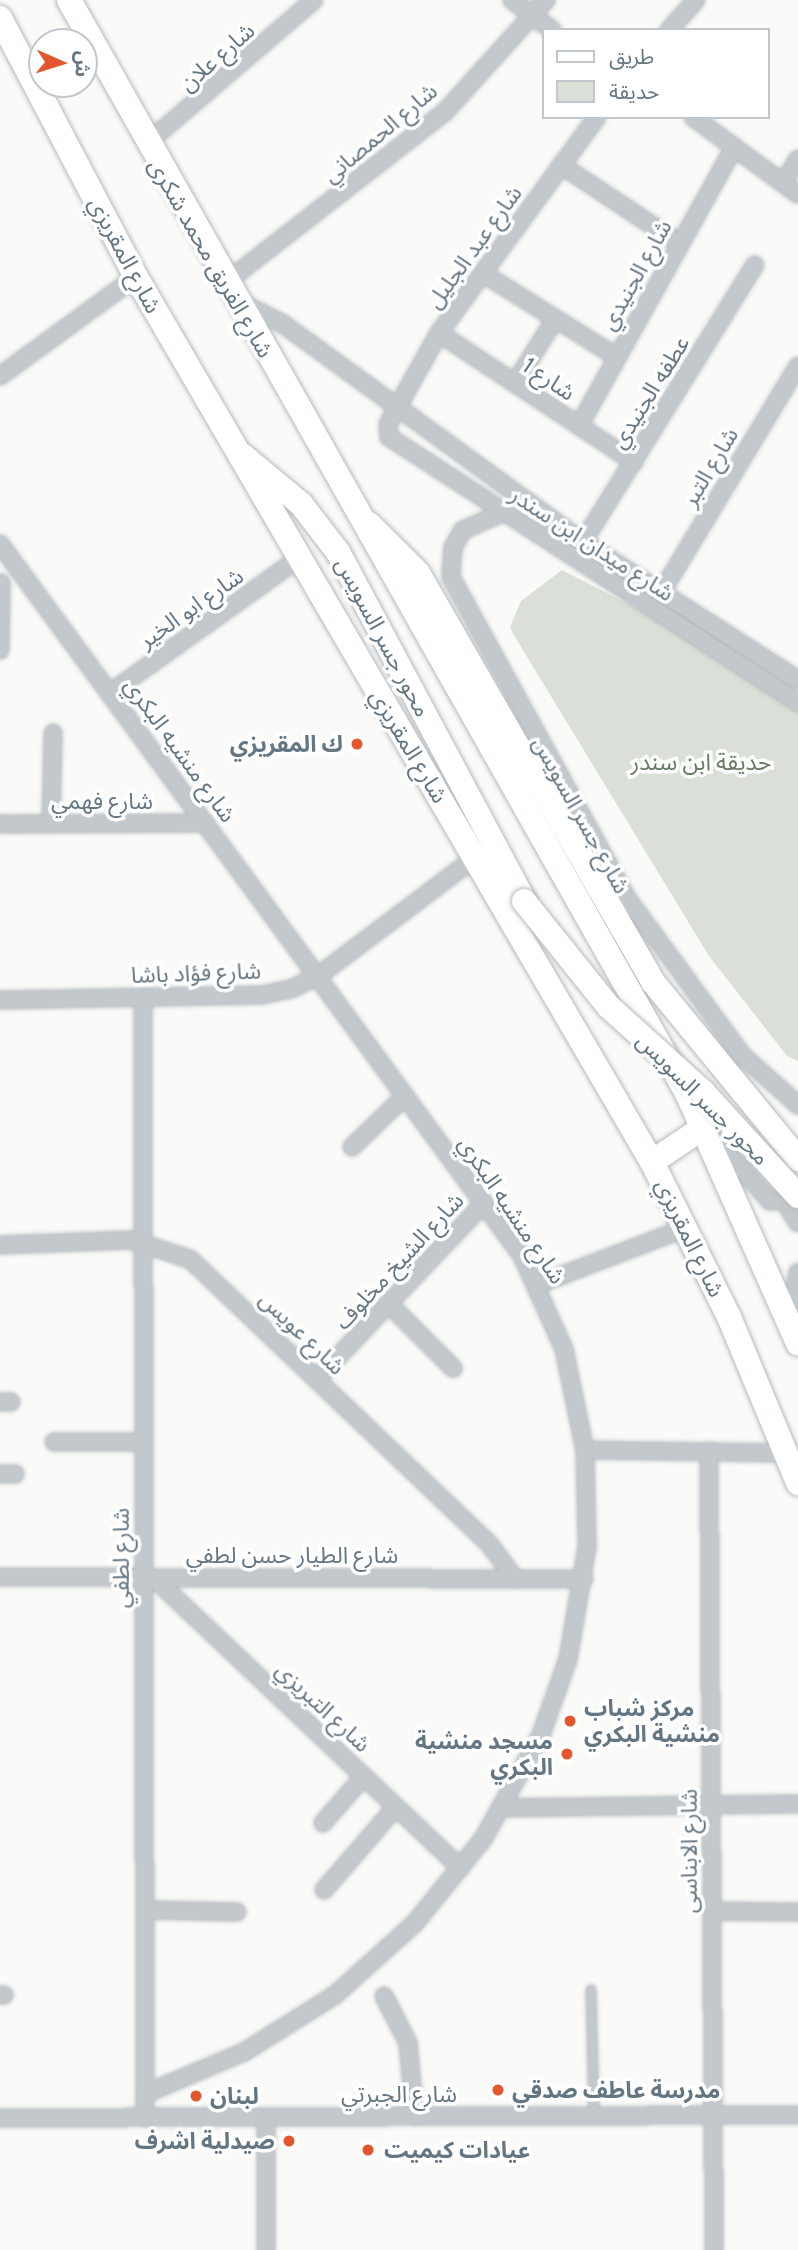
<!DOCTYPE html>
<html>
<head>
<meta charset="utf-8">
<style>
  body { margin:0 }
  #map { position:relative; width:798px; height:2250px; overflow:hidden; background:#fafaf8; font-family:Cabin,"Noto Sans Arabic",sans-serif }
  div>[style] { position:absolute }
  .green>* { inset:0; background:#dadfd7 }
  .roads { filter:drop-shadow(0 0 2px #b5babe) drop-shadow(0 0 2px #b5babe) }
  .service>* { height:8px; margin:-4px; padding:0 4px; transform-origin:4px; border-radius:4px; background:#c3c8cc }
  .minor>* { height:16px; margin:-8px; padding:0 8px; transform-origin:8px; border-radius:8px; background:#c3c8cc }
  .primary>* { height:24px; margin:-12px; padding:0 12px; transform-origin:12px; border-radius:12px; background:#fff }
  .bridges { filter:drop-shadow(0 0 2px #b5babe) drop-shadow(0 0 2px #b5babe) }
  .primary-bridge>* { height:24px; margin:-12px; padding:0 12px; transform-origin:12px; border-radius:12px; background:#fff }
  .dots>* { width:19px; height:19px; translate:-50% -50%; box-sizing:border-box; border:4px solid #fff; border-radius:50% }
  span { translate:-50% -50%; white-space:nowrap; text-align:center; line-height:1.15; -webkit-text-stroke:7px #fff; paint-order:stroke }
  .street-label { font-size:23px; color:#657683 }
  .poi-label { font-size:23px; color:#657683; font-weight:700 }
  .right { translate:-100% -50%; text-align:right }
  .left { translate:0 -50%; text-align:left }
  .park-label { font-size:23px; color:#687a64 }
  .legend { position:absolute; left:542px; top:28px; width:228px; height:91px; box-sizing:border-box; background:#fff; border:2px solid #c1c8cd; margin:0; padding:9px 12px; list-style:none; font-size:21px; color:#657683 }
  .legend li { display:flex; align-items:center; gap:14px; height:35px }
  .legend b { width:35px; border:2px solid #c1c8cd }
  .north { position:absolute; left:28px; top:28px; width:70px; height:70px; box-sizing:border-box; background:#fff; border:2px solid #c1c8cd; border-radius:50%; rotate:93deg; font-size:19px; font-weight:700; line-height:28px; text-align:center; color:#657683 }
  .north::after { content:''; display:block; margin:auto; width:24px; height:32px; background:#e4572e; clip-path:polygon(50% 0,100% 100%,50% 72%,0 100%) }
</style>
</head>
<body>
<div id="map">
  <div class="green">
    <i style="clip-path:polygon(562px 570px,671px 626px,798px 710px,798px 1061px,787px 1056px,709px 956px,515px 637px,510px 627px,521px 601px)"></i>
  </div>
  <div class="roads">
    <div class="service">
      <i style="left:591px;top:1990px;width:126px;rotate:88.6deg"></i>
    </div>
    <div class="minor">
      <i style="left:512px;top:0;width:50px;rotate:36.9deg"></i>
      <i style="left:669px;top:30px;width:40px;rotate:-48deg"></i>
      <i style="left:597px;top:117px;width:268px;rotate:126.2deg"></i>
      <i style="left:439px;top:333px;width:104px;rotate:119.3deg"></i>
      <i style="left:388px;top:424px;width:13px;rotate:86deg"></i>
      <i style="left:389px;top:437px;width:488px;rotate:33deg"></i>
      <i style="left:693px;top:117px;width:130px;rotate:36.3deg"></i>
      <i style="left:146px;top:144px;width:221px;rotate:-40.6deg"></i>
      <i style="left:561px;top:165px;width:141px;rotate:33.5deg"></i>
      <i style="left:783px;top:183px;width:28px;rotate:-58deg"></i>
      <i style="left:484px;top:274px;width:157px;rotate:32deg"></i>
      <i style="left:225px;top:283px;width:279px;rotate:-37.9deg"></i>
      <i style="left:445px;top:112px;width:151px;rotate:-48deg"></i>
      <i style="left:238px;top:301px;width:51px;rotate:27.1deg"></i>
      <i style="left:283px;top:324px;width:371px;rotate:36deg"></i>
      <i style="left:583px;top:542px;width:255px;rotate:32.7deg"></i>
      <i style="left:439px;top:333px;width:234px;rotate:33.5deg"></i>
      <i style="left:0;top:376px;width:168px;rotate:-36.1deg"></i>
      <i style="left:515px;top:383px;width:75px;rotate:-58deg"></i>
      <i style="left:579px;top:426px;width:319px;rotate:-60.9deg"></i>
      <i style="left:502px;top:513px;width:43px;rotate:156.4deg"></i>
      <i style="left:463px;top:530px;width:20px;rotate:120deg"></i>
      <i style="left:453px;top:547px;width:30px;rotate:94deg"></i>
      <i style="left:451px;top:577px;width:365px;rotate:61.3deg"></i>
      <i style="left:626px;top:897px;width:197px;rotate:53.7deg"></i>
      <i style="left:743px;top:1056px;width:74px;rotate:41.7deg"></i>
      <i style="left:583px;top:542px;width:326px;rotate:-58.2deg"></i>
      <i style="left:0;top:544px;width:883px;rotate:53.75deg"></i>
      <i style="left:522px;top:1256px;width:102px;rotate:65.7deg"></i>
      <i style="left:564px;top:1349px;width:103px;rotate:78.3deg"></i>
      <i style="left:585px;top:1450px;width:97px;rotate:88.8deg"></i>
      <i style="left:587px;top:1547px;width:114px;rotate:99.6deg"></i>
      <i style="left:568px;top:1659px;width:81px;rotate:109.6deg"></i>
      <i style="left:541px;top:1735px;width:119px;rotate:119.1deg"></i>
      <i style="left:483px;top:1839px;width:108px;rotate:129deg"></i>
      <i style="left:415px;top:1923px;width:108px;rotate:138deg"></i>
      <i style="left:335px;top:1995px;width:107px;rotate:147.9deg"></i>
      <i style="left:244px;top:2052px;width:108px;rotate:157deg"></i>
      <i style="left:661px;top:593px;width:265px;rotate:-58.9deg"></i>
      <i style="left:0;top:650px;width:67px;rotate:-89.1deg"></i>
      <i style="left:110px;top:693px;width:231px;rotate:-35.5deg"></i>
      <i style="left:0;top:824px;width:205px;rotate:-0.3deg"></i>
      <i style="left:51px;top:824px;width:91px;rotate:-88.7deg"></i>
      <i style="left:143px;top:998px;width:1120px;rotate:89.9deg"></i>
      <i style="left:0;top:1000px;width:262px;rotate:-1.1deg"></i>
      <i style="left:262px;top:995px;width:30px;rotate:-12deg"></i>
      <i style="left:291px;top:989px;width:30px;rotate:-26deg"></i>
      <i style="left:318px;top:976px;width:198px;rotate:-37deg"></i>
      <i style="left:715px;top:1139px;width:83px;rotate:48.4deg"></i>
      <i style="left:770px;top:1201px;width:28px;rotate:-8deg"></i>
      <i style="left:352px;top:1147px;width:74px;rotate:-43.9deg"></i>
      <i style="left:786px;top:1204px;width:22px;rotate:58deg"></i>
      <i style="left:0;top:1245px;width:131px;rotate:-2.2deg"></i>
      <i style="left:131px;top:1240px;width:62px;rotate:17.9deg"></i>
      <i style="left:190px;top:1259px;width:414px;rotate:43.6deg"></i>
      <i style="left:490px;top:1545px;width:42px;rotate:53.7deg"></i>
      <i style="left:539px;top:1284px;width:157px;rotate:-20.9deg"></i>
      <i style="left:389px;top:1304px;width:91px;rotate:45deg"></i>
      <i style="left:791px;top:1321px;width:49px;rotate:-81.9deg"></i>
      <i style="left:317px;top:1379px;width:243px;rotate:-46.5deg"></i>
      <i style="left:0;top:1402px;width:11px"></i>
      <i style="left:54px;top:1442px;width:90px"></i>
      <i style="left:585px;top:1450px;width:201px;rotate:0.9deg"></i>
      <i style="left:709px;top:1451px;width:799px;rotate:89.64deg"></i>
      <i style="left:0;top:1474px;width:15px"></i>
      <i style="left:0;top:1577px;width:584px;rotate:0.2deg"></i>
      <i style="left:154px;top:1578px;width:422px;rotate:43.4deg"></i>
      <i style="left:504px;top:1808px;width:294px;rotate:-0.8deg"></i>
      <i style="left:323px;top:1823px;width:62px;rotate:-48.9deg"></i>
      <i style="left:324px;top:1890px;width:110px;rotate:-49.1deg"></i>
      <i style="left:145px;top:1910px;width:92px;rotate:1.2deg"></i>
      <i style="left:712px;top:1911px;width:86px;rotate:0.7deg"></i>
      <i style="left:0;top:1995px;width:4px"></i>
      <i style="left:384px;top:1996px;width:53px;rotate:62.9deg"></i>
      <i style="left:408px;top:2043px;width:74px;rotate:84.6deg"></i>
      <i style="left:266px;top:2117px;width:133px;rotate:90deg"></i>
      <i style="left:0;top:2118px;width:798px;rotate:-0.22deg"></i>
    </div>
    <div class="primary">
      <i style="left:69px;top:0;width:1256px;rotate:60.52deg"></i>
      <i style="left:687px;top:1093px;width:274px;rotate:66.1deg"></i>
      <i style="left:0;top:18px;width:293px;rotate:62.3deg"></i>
      <i style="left:136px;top:277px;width:1024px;rotate:59.76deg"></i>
      <i style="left:652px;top:1162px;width:173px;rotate:63.6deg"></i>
      <i style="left:729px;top:1317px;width:180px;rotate:67.4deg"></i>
      <i style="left:242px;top:455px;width:77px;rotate:39.7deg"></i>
      <i style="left:301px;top:504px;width:61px;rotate:52.4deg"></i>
      <i style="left:338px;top:552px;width:395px;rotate:61.9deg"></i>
      <i style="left:369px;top:524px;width:69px;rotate:45deg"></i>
      <i style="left:418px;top:573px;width:472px;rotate:60.1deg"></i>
      <i style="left:653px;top:982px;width:229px;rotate:50.7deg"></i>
      <i style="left:652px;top:1162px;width:63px;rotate:-33.9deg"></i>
    </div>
  </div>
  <div class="bridges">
    <div class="primary-bridge">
      <i style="left:524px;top:901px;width:136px;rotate:51.3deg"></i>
      <i style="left:609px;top:1007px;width:127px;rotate:42.1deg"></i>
      <i style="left:703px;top:1092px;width:141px;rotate:47.6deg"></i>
    </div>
  </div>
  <div class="dots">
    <i style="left:357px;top:744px;background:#e4572e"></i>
    <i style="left:570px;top:1721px;background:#e4572e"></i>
    <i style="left:567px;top:1754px;background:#e4572e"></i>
    <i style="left:498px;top:2090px;background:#e4572e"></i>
    <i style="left:196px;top:2096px;background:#e4572e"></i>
    <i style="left:289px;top:2141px;background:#e4572e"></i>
    <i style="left:368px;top:2150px;background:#e4572e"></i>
  </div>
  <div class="street-label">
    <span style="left:217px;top:57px;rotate:-41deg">شارع علان</span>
    <span style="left:380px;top:133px;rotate:-40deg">شارع الحمصاني</span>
    <span style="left:474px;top:247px;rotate:-54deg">شارع عبد الجليل</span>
    <span style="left:125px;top:255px;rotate:62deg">شارع المقريزي</span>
    <span style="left:211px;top:258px;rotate:60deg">شارع الفريق محمد شكرى</span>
    <span style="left:636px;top:275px;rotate:-61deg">شارع الجنيدي</span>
    <span style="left:549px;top:379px;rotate:34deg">شارع 1</span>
    <span style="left:650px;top:392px;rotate:-58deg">عطفه الجنيدي</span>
    <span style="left:710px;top:467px;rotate:-59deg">شارع التبر</span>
    <span style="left:592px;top:544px;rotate:33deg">شارع ميدان ابن سندر</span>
    <span style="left:191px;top:608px;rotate:-35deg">شارع ابو الخير</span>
    <span style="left:383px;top:637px;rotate:62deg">محور جسر السويس</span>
    <span style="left:409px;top:746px;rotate:59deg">شارع المقريزي</span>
    <span style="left:180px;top:750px;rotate:54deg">شارع منشيه البكري</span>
    <span style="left:102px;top:801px">شارع فهمي</span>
    <span style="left:581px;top:815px;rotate:61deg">شارع جسر السويس</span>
    <span style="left:196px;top:973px;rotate:-2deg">شارع فؤاد باشا</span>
    <span style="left:703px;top:1099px;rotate:45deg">محور جسر السويس</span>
    <span style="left:512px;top:1210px;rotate:56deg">شارع منشيه البكري</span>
    <span style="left:690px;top:1238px;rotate:64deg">شارع المقريزي</span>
    <span style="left:399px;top:1261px;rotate:-47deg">شارع الشيخ مخلوف</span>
    <span style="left:302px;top:1333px;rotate:44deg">شارع عويس</span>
    <span style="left:292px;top:1555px">شارع الطيار حسن لطفي</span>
    <span style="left:121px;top:1558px;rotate:-90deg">شارع لطفي</span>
    <span style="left:323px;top:1707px;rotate:43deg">شارع التبريزي</span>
    <span style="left:689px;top:1851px;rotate:-90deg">شارع الابناسى</span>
    <span style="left:399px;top:2094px">شارع الجبرتي</span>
  </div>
  <div class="poi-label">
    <span class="right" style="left:343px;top:744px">ك المقريزي</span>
    <span class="left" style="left:584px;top:1721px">مركز شباب<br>منشية البكري</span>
    <span class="right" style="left:553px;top:1754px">مسجد منشية<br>البكري</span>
    <span class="left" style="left:512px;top:2090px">مدرسة عاطف صدقي</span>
    <span class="left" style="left:210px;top:2096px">لبنان</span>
    <span class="right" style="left:275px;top:2141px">صيدلية اشرف</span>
    <span class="left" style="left:384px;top:2150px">عيادات كيميت</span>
  </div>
  <div class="park-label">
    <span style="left:701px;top:762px">حديقة ابن سندر</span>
  </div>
  <ul class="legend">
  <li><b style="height:9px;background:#fff"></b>طريق</li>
  <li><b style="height:19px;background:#dadfd7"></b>حديقة</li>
  </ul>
  <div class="north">ش</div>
</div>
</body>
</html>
